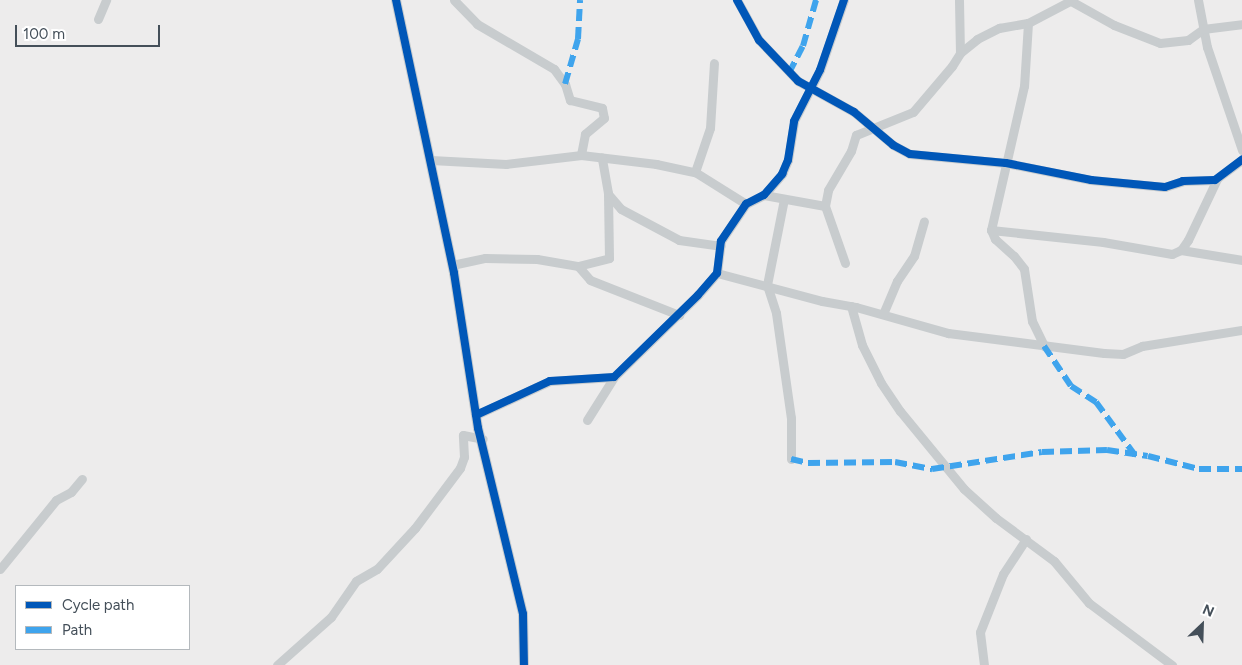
<!DOCTYPE html>
<html>
<head>
<meta charset="utf-8">
<style>
  body { margin:0 }
  #map { position:relative; width:1242px; height:665px; overflow:hidden; background:#edecec; font-family:Figtree,sans-serif }
  div>[style] { position:absolute }
  .minor>* { height:9px; margin:-4.5px; padding:0 4.5px; transform-origin:4.5px; border-radius:4.5px; background:#c8ccce }
  .tertiary>* { height:10px; margin:-5px; padding:0 5px; transform-origin:5px; border-radius:5px; background:#c8ccce }
  .quiet>* { height:6px; margin-top:-3px; transform-origin:0; background:repeating-linear-gradient(90deg,#3fa4ed 0 12px,transparent 0 18px) }
  .cycleway>* { height:8px; margin:-4px; padding:0 4px; transform-origin:4px; border-radius:4px; background:#0057b8 }
  span { translate:-50% -50%; white-space:nowrap; text-align:center; line-height:1.15; -webkit-text-stroke:4px #fff; paint-order:stroke }
  .legend { position:absolute; left:15px; top:585px; width:175px; height:65px; box-sizing:border-box; background:#fff; border:1px solid #b4b9bd; margin:0; padding:6px 9px; list-style:none; font-size:15px; color:#444f59 }
  .legend li { display:flex; align-items:center; gap:10px; height:25px }
  .legend b { width:25px; border:1px solid #b4b9bd }
  .north { position:absolute; left:1177px; top:600px; width:50px; height:50px; -webkit-text-stroke:4px #fff; paint-order:stroke; rotate:24deg; font-size:14px; font-weight:700; line-height:20px; text-align:center; color:#444f59 }
  .north::after { content:''; display:block; margin:auto; width:18px; height:22px; background:#444f59; clip-path:polygon(50% 0,100% 100%,50% 72%,0 100%) }
  .scale { position:absolute; left:15px; top:25px; width:145px; height:22px; box-sizing:border-box; border:2px solid #444f59; border-top:0; padding-left:6px; font-size:15px; line-height:18px; white-space:nowrap; color:#444f59; -webkit-text-stroke:4px #fff; paint-order:stroke }
</style>
</head>
<body>
<div id="map">
  <div class="minor">
    <i style="left:454px;top:0;width:33px;rotate:46deg"></i>
    <i style="left:477px;top:24px;width:89px;rotate:30.3deg"></i>
    <i style="left:554px;top:69px;width:19px;rotate:54deg"></i>
    <i style="left:565px;top:84px;width:17px;rotate:73deg"></i>
    <i style="left:570px;top:100px;width:33px;rotate:14deg"></i>
    <i style="left:602px;top:108px;width:10px;rotate:79deg"></i>
    <i style="left:604px;top:118px;width:25px;rotate:140deg"></i>
    <i style="left:585px;top:134px;width:21px;rotate:101deg"></i>
    <i style="left:737px;top:0;width:46px;rotate:61.2deg"></i>
    <i style="left:759px;top:40px;width:57px;rotate:46.4deg"></i>
    <i style="left:798px;top:81px;width:64px;rotate:29deg"></i>
    <i style="left:854px;top:112px;width:51px;rotate:40.2deg"></i>
    <i style="left:893px;top:145px;width:19px;rotate:28deg"></i>
    <i style="left:910px;top:154px;width:96px;rotate:5.4deg"></i>
    <i style="left:1006px;top:163px;width:87px;rotate:11.3deg"></i>
    <i style="left:1091px;top:180px;width:74px;rotate:5.4deg"></i>
    <i style="left:1165px;top:187px;width:19px;rotate:-18deg"></i>
    <i style="left:1183px;top:181px;width:32px;rotate:-2deg"></i>
    <i style="left:1215px;top:180px;width:34px;rotate:-37deg"></i>
    <i style="left:1198px;top:0;width:48px;rotate:79.2deg"></i>
    <i style="left:1207px;top:47px;width:109px;rotate:71.2deg"></i>
    <i style="left:1071px;top:1px;width:49px;rotate:29.2deg"></i>
    <i style="left:1114px;top:25px;width:49px;rotate:21.4deg"></i>
    <i style="left:1160px;top:43px;width:28px;rotate:-6deg"></i>
    <i style="left:1188px;top:40px;width:19px;rotate:-36deg"></i>
    <i style="left:1203px;top:29px;width:39px;rotate:-7deg"></i>
    <i style="left:98px;top:19px;width:21px;rotate:-67deg"></i>
    <i style="left:1028px;top:23px;width:63px;rotate:93.6deg"></i>
    <i style="left:1024px;top:86px;width:148px;rotate:102.9deg"></i>
    <i style="left:991px;top:230px;width:10px;rotate:66deg"></i>
    <i style="left:995px;top:239px;width:25px;rotate:42deg"></i>
    <i style="left:1014px;top:256px;width:16px;rotate:52deg"></i>
    <i style="left:1024px;top:269px;width:53px;rotate:81.3deg"></i>
    <i style="left:1032px;top:321px;width:28px;rotate:64deg"></i>
    <i style="left:960px;top:53px;width:22px;rotate:-39deg"></i>
    <i style="left:977px;top:39px;width:25px;rotate:-27deg"></i>
    <i style="left:999px;top:28px;width:29px;rotate:-10deg"></i>
    <i style="left:1028px;top:23px;width:50px;rotate:-27.6deg"></i>
    <i style="left:431px;top:160px;width:75px;rotate:3.1deg"></i>
    <i style="left:506px;top:164px;width:76px;rotate:-6.8deg"></i>
    <i style="left:581px;top:155px;width:76px;rotate:6.8deg"></i>
    <i style="left:656px;top:164px;width:40px;rotate:12deg"></i>
    <i style="left:695px;top:172px;width:46px;rotate:-71.2deg"></i>
    <i style="left:710px;top:128px;width:65px;rotate:-86.5deg"></i>
    <i style="left:695px;top:172px;width:60px;rotate:32.1deg"></i>
    <i style="left:608px;top:194px;width:20px;rotate:49deg"></i>
    <i style="left:621px;top:209px;width:66px;rotate:28.1deg"></i>
    <i style="left:679px;top:240px;width:42px;rotate:8.1deg"></i>
    <i style="left:764px;top:195px;width:62px;rotate:10.2deg"></i>
    <i style="left:784px;top:199px;width:88px;rotate:101.2deg"></i>
    <i style="left:767px;top:285px;width:29px;rotate:72deg"></i>
    <i style="left:776px;top:313px;width:106px;rotate:81.9deg"></i>
    <i style="left:791px;top:418px;width:41px;rotate:90deg"></i>
    <i style="left:991px;top:230px;width:113px;rotate:6.1deg"></i>
    <i style="left:1103px;top:242px;width:70px;rotate:9.9deg"></i>
    <i style="left:1172px;top:254px;width:10px;rotate:-24deg"></i>
    <i style="left:1181px;top:250px;width:12px;rotate:-55deg"></i>
    <i style="left:1188px;top:240px;width:68px;rotate:-64.6deg"></i>
    <i style="left:1181px;top:250px;width:62px;rotate:9.3deg"></i>
    <i style="left:845px;top:263px;width:60px;rotate:-109.3deg"></i>
    <i style="left:825px;top:206px;width:16px;rotate:-79deg"></i>
    <i style="left:828px;top:190px;width:45px;rotate:-59.5deg"></i>
    <i style="left:851px;top:151px;width:17px;rotate:-73deg"></i>
    <i style="left:856px;top:135px;width:61px;rotate:-22deg"></i>
    <i style="left:913px;top:112px;width:60px;rotate:-49.7deg"></i>
    <i style="left:952px;top:66px;width:15px;rotate:-58deg"></i>
    <i style="left:960px;top:53px;width:53px;rotate:-91.1deg"></i>
    <i style="left:452px;top:265px;width:34px;rotate:-12deg"></i>
    <i style="left:485px;top:258px;width:52px;rotate:1.1deg"></i>
    <i style="left:537px;top:259px;width:42px;rotate:9.7deg"></i>
    <i style="left:578px;top:266px;width:32px;rotate:-14deg"></i>
    <i style="left:609px;top:258px;width:65px;rotate:-90.9deg"></i>
    <i style="left:608px;top:193px;width:36px;rotate:-100deg"></i>
    <i style="left:578px;top:266px;width:18px;rotate:49deg"></i>
    <i style="left:590px;top:280px;width:96px;rotate:21.5deg"></i>
    <i style="left:717px;top:273px;width:109px;rotate:14.9deg"></i>
    <i style="left:822px;top:301px;width:35px;rotate:10deg"></i>
    <i style="left:856px;top:307px;width:96px;rotate:15.8deg"></i>
    <i style="left:948px;top:333px;width:157px;rotate:7.3deg"></i>
    <i style="left:1104px;top:353px;width:19px;rotate:3deg"></i>
    <i style="left:1123px;top:354px;width:21px;rotate:-23deg"></i>
    <i style="left:1142px;top:346px;width:101px;rotate:-9.1deg"></i>
    <i style="left:851px;top:306px;width:41px;rotate:74.2deg"></i>
    <i style="left:862px;top:345px;width:42px;rotate:63.4deg"></i>
    <i style="left:881px;top:383px;width:34px;rotate:56deg"></i>
    <i style="left:900px;top:411px;width:101px;rotate:50.6deg"></i>
    <i style="left:964px;top:489px;width:43px;rotate:42.2deg"></i>
    <i style="left:996px;top:518px;width:72px;rotate:36.6deg"></i>
    <i style="left:1054px;top:561px;width:55px;rotate:50.2deg"></i>
    <i style="left:1089px;top:603px;width:104px;rotate:36.8deg"></i>
    <i style="left:883px;top:314px;width:36px;rotate:-67deg"></i>
    <i style="left:897px;top:281px;width:30px;rotate:-56deg"></i>
    <i style="left:914px;top:256px;width:36px;rotate:-74deg"></i>
    <i style="left:476px;top:415px;width:81px;rotate:-24.7deg"></i>
    <i style="left:550px;top:381px;width:64px;rotate:-3.6deg"></i>
    <i style="left:614px;top:377px;width:117px;rotate:-44.3deg"></i>
    <i style="left:698px;top:295px;width:29px;rotate:-49deg"></i>
    <i style="left:717px;top:273px;width:32px;rotate:-83deg"></i>
    <i style="left:721px;top:241px;width:45px;rotate:-56deg"></i>
    <i style="left:746px;top:204px;width:20px;rotate:-27deg"></i>
    <i style="left:764px;top:195px;width:28px;rotate:-49deg"></i>
    <i style="left:782px;top:174px;width:15px;rotate:-67deg"></i>
    <i style="left:788px;top:160px;width:39px;rotate:-81deg"></i>
    <i style="left:794px;top:121px;width:57px;rotate:-63deg"></i>
    <i style="left:820px;top:70px;width:74px;rotate:-71.1deg"></i>
    <i style="left:587px;top:420px;width:51px;rotate:-57.9deg"></i>
    <i style="left:0;top:569px;width:89px;rotate:-50.9deg"></i>
    <i style="left:56px;top:500px;width:17px;rotate:-28deg"></i>
    <i style="left:71px;top:492px;width:17px;rotate:-50deg"></i>
    <i style="left:277px;top:665px;width:72px;rotate:-41.6deg"></i>
    <i style="left:331px;top:617px;width:44px;rotate:-55.2deg"></i>
    <i style="left:356px;top:581px;width:24px;rotate:-30deg"></i>
    <i style="left:377px;top:569px;width:56px;rotate:-47.2deg"></i>
    <i style="left:415px;top:528px;width:75px;rotate:-53.1deg"></i>
    <i style="left:460px;top:468px;width:12px;rotate:-70deg"></i>
    <i style="left:464px;top:457px;width:22px;rotate:-93deg"></i>
    <i style="left:463px;top:435px;width:20px;rotate:11deg"></i>
    <i style="left:984px;top:665px;width:33px;rotate:-97deg"></i>
    <i style="left:980px;top:632px;width:62px;rotate:-68.4deg"></i>
    <i style="left:1003px;top:574px;width:42px;rotate:-56.7deg"></i>
  </div>
  <div class="tertiary">
    <i style="left:396px;top:0;width:279px;rotate:78deg"></i>
    <i style="left:454px;top:273px;width:157px;rotate:81.2deg"></i>
    <i style="left:478px;top:428px;width:191px;rotate:76.4deg"></i>
    <i style="left:523px;top:614px;width:51px;rotate:88.9deg"></i>
  </div>
  <div class="quiet">
    <i style="left:789px;top:73px;width:30px;rotate:-63deg"></i>
    <i style="left:803px;top:46px;width:48px;rotate:-74.2deg"></i>
    <i style="left:565px;top:84px;width:47px;rotate:-73.9deg"></i>
    <i style="left:578px;top:39px;width:39px;rotate:-87deg"></i>
    <i style="left:1044px;top:346px;width:48px;rotate:56deg"></i>
    <i style="left:1071px;top:386px;width:30px;rotate:33deg"></i>
    <i style="left:1096px;top:402px;width:66px;rotate:53.7deg"></i>
    <i style="left:791px;top:459px;width:17px;rotate:13deg"></i>
    <i style="left:808px;top:463px;width:87px;rotate:-0.7deg"></i>
    <i style="left:895px;top:462px;width:38px;rotate:11deg"></i>
    <i style="left:932px;top:469px;width:111px;rotate:-8.8deg"></i>
    <i style="left:1042px;top:452px;width:65px;rotate:-1.8deg"></i>
    <i style="left:1107px;top:450px;width:41px;rotate:8.3deg"></i>
    <i style="left:1148px;top:456px;width:53px;rotate:14.3deg"></i>
    <i style="left:1199px;top:469px;width:43px"></i>
  </div>
  <div class="cycleway">
    <i style="left:396px;top:0;width:279px;rotate:78deg"></i>
    <i style="left:454px;top:273px;width:157px;rotate:81.2deg"></i>
    <i style="left:478px;top:428px;width:191px;rotate:76.4deg"></i>
    <i style="left:523px;top:614px;width:51px;rotate:88.9deg"></i>
    <i style="left:737px;top:0;width:46px;rotate:61.2deg"></i>
    <i style="left:759px;top:40px;width:57px;rotate:46.4deg"></i>
    <i style="left:798px;top:81px;width:64px;rotate:29deg"></i>
    <i style="left:854px;top:112px;width:51px;rotate:40.2deg"></i>
    <i style="left:893px;top:145px;width:19px;rotate:28deg"></i>
    <i style="left:910px;top:154px;width:96px;rotate:5.4deg"></i>
    <i style="left:1006px;top:163px;width:87px;rotate:11.3deg"></i>
    <i style="left:1091px;top:180px;width:74px;rotate:5.4deg"></i>
    <i style="left:1165px;top:187px;width:19px;rotate:-18deg"></i>
    <i style="left:1183px;top:181px;width:32px;rotate:-2deg"></i>
    <i style="left:1215px;top:180px;width:34px;rotate:-37deg"></i>
    <i style="left:476px;top:415px;width:81px;rotate:-24.7deg"></i>
    <i style="left:550px;top:381px;width:64px;rotate:-3.6deg"></i>
    <i style="left:614px;top:377px;width:117px;rotate:-44.3deg"></i>
    <i style="left:698px;top:295px;width:29px;rotate:-49deg"></i>
    <i style="left:717px;top:273px;width:32px;rotate:-83deg"></i>
    <i style="left:721px;top:241px;width:45px;rotate:-56deg"></i>
    <i style="left:746px;top:204px;width:20px;rotate:-27deg"></i>
    <i style="left:764px;top:195px;width:28px;rotate:-49deg"></i>
    <i style="left:782px;top:174px;width:15px;rotate:-67deg"></i>
    <i style="left:788px;top:160px;width:39px;rotate:-81deg"></i>
    <i style="left:794px;top:121px;width:57px;rotate:-63deg"></i>
    <i style="left:820px;top:70px;width:74px;rotate:-71.1deg"></i>
  </div>
  <ul class="legend">
  <li><b style="height:6px;background:#0057b8"></b>Cycle path</li>
  <li><b style="height:6px;background:#3fa4ed"></b>Path</li>
  </ul>
  <div class="north">N</div>
  <div class="scale">100 m</div>
</div>
</body>
</html>
